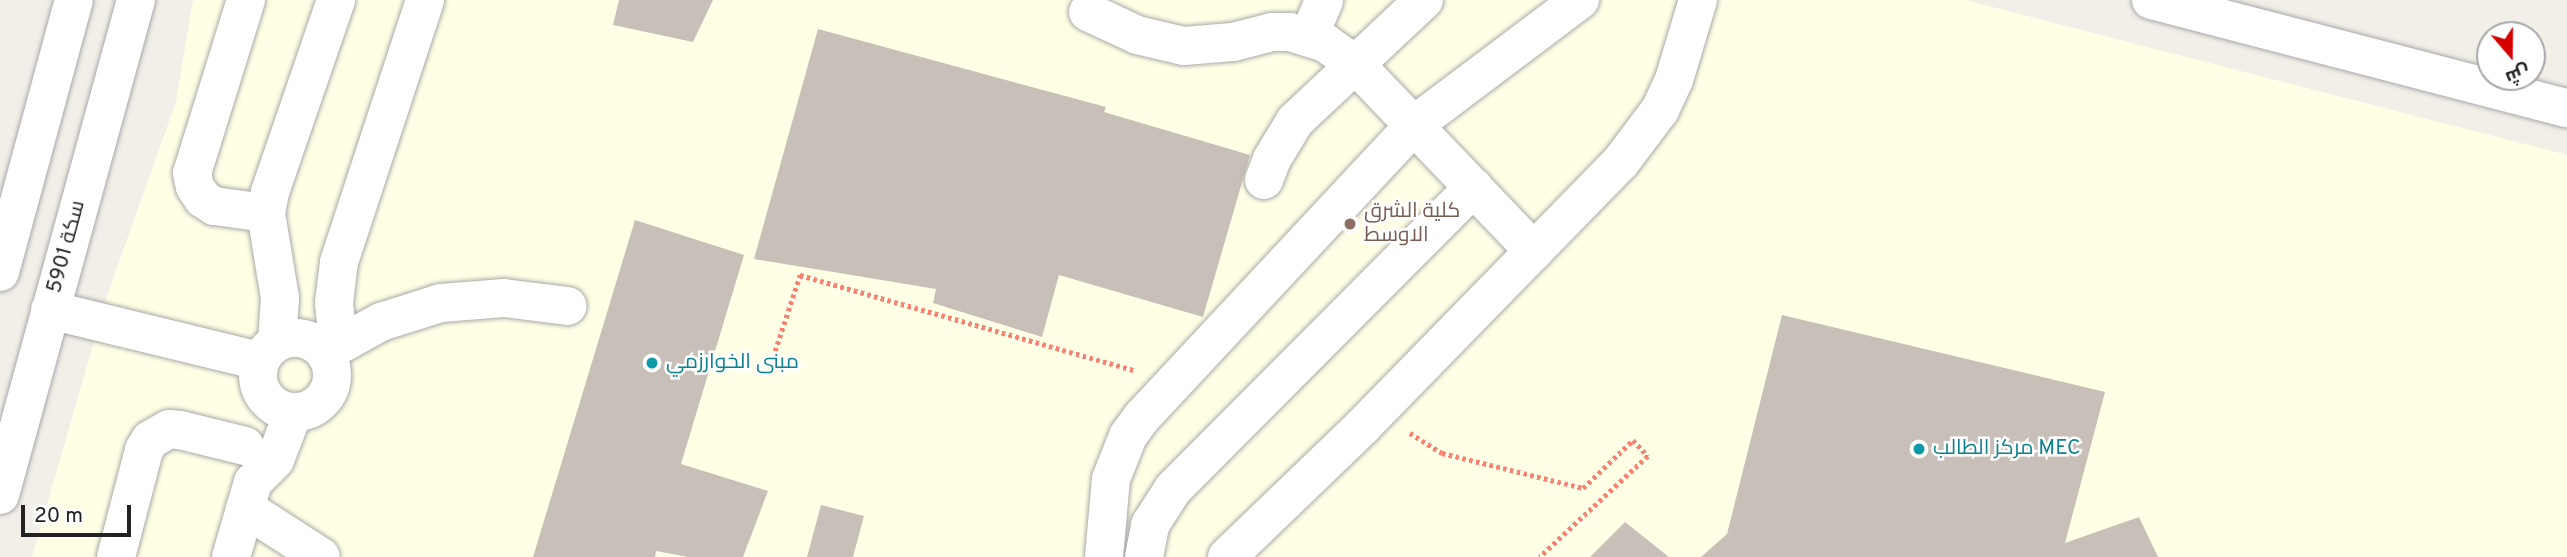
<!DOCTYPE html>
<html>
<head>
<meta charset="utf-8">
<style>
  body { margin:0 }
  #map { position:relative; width:2567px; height:557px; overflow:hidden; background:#f2efe9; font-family:Overpass,Cairo,sans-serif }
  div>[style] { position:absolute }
  .education>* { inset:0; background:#ffffe5 }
  .building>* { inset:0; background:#c7bfb8 }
  .path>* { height:4.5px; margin-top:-2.25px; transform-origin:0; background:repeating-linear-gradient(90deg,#fa8072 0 3.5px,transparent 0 7px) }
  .roads { filter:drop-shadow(0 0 2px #a9a9a9) drop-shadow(0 0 2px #a9a9a9) }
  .minor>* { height:38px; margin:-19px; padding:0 19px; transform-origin:19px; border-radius:19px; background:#fff }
  .minor>.ring { margin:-19px; padding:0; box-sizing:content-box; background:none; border:38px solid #fff; border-radius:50% }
  .dots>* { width:19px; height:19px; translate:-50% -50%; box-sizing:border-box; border:4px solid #fff; border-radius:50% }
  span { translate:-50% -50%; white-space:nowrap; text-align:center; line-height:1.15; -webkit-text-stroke:5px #fff; paint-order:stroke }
  .education-label { font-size:21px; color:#785e54 }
  .left { translate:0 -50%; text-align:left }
  .street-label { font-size:21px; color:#222 }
  .culture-label { font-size:21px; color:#0d838f }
  .north { position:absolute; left:2476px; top:21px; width:70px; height:70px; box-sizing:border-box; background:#fff; border:2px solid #a7a7a7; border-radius:50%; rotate:160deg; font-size:19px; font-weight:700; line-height:28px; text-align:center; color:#222 }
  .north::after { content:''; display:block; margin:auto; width:24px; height:32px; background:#d40000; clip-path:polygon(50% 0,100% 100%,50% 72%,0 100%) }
  .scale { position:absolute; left:21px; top:505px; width:110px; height:32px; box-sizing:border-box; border:4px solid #222; border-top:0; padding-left:9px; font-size:21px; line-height:24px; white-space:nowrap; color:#222; -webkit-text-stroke:5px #fff; paint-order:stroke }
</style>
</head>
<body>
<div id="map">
  <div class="education">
    <i style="clip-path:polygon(193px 0,1965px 0,2567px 155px,2567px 557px,32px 557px,108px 293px,176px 102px)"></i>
  </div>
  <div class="building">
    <i style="clip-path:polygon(619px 0,713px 0,693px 42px,613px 25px)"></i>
    <i style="clip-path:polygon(818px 29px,1106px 107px,1104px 112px,1250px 155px,1203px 317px,1059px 275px,1042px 337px,933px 303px,936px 289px,754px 259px)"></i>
    <i style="clip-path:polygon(635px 220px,744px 255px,681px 464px,768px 491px,743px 557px,688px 557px,656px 551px,655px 557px,533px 557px)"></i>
    <i style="clip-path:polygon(1782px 315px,2105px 392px,2065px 543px,2139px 517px,2158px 557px,1701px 557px,1727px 534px)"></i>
    <i style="clip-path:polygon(821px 505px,864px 516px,853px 557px,807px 557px)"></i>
    <i style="clip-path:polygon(1625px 522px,1669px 557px,1590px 557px)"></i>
  </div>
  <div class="path">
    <i style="left:775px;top:351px;width:80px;rotate:-71.8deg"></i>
    <i style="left:800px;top:275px;width:349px;rotate:15.9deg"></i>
    <i style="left:1410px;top:433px;width:38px;rotate:32deg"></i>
    <i style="left:1442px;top:453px;width:145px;rotate:13.9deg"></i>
    <i style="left:1583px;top:488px;width:69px;rotate:-43.8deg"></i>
    <i style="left:1633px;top:440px;width:22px;rotate:47deg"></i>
    <i style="left:1648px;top:456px;width:148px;rotate:136.9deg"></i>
  </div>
  <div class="roads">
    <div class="minor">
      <i style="left:246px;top:0;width:181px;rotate:107.3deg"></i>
      <i style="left:192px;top:173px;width:14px;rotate:78deg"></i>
      <i style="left:195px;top:187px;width:14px;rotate:56deg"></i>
      <i style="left:203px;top:199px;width:13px;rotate:32deg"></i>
      <i style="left:214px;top:206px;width:52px;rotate:7.7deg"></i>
      <i style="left:2151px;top:0;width:430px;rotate:14.6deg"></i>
      <i style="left:1088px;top:12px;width:54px;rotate:25.1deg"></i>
      <i style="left:1137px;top:35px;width:48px;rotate:13.2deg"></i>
      <i style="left:1184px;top:46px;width:49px;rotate:-4.7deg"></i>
      <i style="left:1233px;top:42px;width:40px;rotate:-14.4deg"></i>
      <i style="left:1272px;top:32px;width:18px"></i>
      <i style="left:1290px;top:32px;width:37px;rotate:17deg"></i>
      <i style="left:1325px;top:43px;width:37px;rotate:35deg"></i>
      <i style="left:1355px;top:64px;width:259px;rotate:46.3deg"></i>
      <i style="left:1309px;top:36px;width:39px;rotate:-67deg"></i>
      <i style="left:1264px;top:180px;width:22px;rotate:-69deg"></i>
      <i style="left:1272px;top:159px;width:44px;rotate:-58.8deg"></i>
      <i style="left:1295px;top:121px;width:177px;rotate:-43.2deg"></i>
      <i style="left:0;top:272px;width:282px;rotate:-74.8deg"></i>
      <i style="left:50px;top:310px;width:216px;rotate:13.7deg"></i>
      <i class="ring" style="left:258px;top:338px;width:36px;height:36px"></i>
      <i style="left:277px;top:342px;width:44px;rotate:-86.1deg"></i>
      <i style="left:280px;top:298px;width:86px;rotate:-99.4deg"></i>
      <i style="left:266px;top:213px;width:21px;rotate:-79deg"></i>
      <i style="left:270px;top:192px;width:203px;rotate:-71deg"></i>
      <i style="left:338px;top:344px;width:41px;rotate:-95.6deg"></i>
      <i style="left:334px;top:303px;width:41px;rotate:-83deg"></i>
      <i style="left:339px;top:262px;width:276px;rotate:-71.8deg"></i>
      <i style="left:325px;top:353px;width:64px;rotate:-29deg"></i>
      <i style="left:381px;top:322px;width:63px;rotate:-17.6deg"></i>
      <i style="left:441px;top:303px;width:63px;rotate:-4.5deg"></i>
      <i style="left:504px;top:298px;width:64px;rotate:7.2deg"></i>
      <i style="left:0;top:495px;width:513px;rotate:-74.64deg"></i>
      <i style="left:245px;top:508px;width:90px;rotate:32.8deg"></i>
      <i style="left:116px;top:557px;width:111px;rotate:-75.3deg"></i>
      <i style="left:144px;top:450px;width:12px;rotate:-59deg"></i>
      <i style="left:150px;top:440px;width:22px;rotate:-30deg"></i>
      <i style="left:169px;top:429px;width:11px;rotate:5deg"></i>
      <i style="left:180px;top:430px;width:67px;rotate:13.8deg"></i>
      <i style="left:231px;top:557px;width:78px;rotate:-73.7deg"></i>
      <i style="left:253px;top:482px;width:31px;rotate:-45deg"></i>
      <i style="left:275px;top:460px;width:50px;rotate:-69deg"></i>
      <i style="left:1104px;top:557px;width:78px;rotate:-84.9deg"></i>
      <i style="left:1111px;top:479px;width:46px;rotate:-68.4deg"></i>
      <i style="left:1128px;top:436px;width:24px;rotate:-54deg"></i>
      <i style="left:1142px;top:417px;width:399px;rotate:-47deg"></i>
      <i style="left:1414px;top:125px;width:208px;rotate:-37deg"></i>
      <i style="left:1144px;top:557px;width:33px;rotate:-79deg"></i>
      <i style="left:1150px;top:525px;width:43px;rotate:-57.4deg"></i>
      <i style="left:1173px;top:489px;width:426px;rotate:-45.1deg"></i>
      <i style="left:1227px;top:557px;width:190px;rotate:-43.9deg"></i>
      <i style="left:1364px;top:425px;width:366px;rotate:-45.7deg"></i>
      <i style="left:1620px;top:163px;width:66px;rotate:-53deg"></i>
      <i style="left:1660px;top:110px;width:33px;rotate:-65deg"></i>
      <i style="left:1674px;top:80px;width:84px;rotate:-73.3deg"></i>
    </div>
  </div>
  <div class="dots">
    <i style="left:1350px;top:224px;background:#8d6e63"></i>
    <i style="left:652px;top:363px;background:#0f9aa8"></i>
    <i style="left:1919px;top:449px;background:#0f9aa8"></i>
  </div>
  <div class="education-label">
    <span class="left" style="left:1364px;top:224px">كلية الشرق<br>الاوسط</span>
  </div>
  <div class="street-label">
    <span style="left:67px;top:247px;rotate:-75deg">سكة 5901</span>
  </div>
  <div class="culture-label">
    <span class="left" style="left:666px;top:363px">مبنى الخوارزمي</span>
    <span class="left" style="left:1933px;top:449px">مركز الطالب MEC</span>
  </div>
  <div class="north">ش</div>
  <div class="scale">20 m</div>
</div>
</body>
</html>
